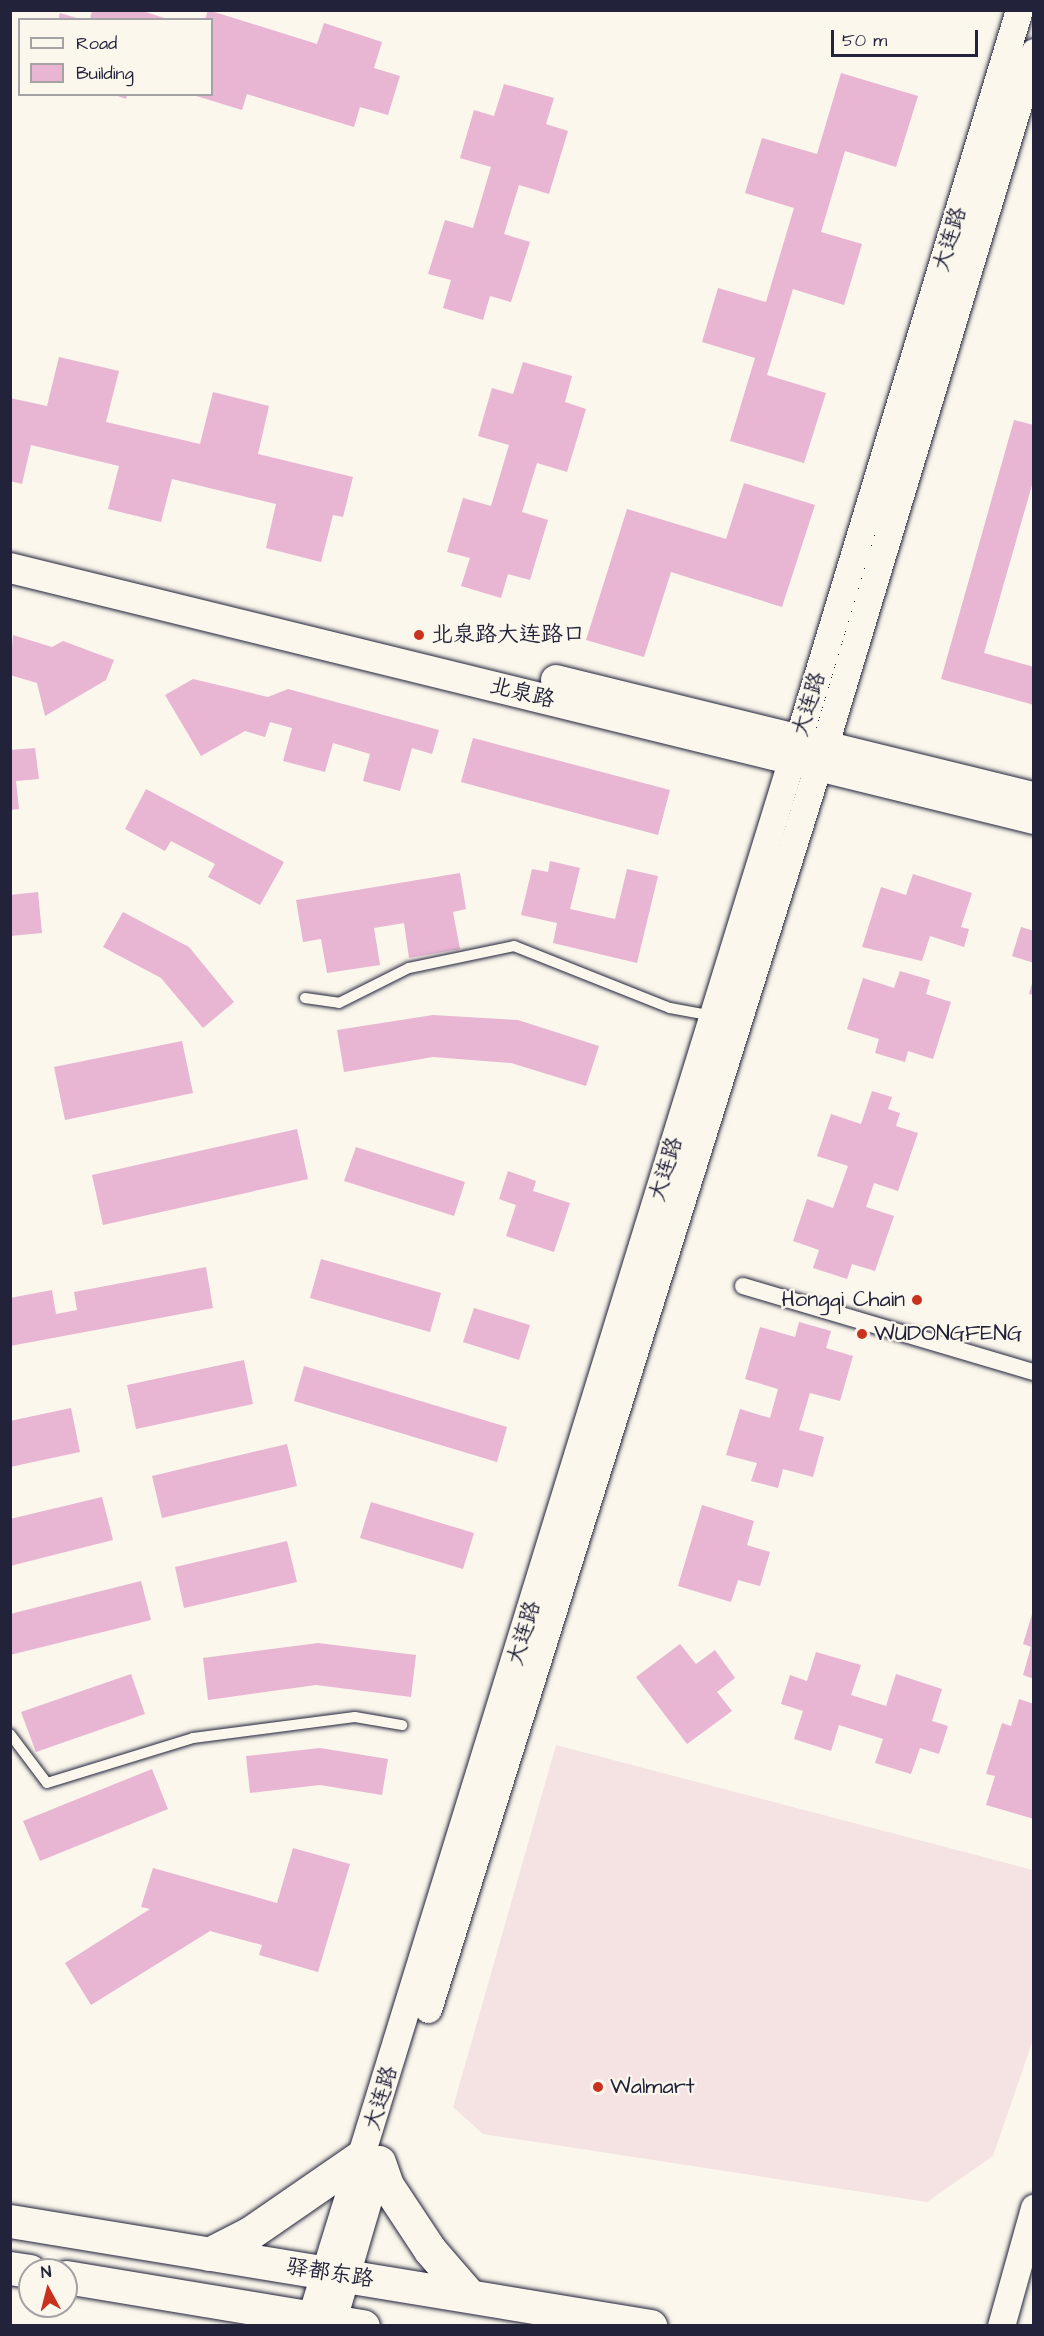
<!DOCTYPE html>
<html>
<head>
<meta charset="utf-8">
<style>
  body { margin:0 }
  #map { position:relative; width:1044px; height:2336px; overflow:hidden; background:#fbf7ec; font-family:"Architects Daughter","LXGW WenKai TC",sans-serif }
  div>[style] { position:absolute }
  .built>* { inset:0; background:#f5e3e4 }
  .building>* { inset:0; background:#e8b5d3 }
  .roads { filter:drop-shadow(0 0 2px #22223b) drop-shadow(0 0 2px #22223b) }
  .service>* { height:10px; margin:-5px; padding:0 5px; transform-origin:5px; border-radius:5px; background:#fbf7ec }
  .pedestrian>* { height:16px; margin:-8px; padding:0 8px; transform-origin:8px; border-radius:8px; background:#fbf7ec }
  .tertiary>* { height:27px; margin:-13.5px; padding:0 13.5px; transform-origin:13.5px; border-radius:13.5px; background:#fbf7ec }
  .secondary>* { height:30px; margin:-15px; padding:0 15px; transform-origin:15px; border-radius:15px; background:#fbf7ec }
  .trunk>* { height:33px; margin:-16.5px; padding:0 16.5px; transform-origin:16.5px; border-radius:16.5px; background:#fbf7ec }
  .dots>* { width:16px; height:16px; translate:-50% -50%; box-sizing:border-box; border:3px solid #fbf7ec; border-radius:50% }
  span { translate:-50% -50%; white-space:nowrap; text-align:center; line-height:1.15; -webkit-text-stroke:4.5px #fbf7ec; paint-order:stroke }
  .street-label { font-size:22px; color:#22223b }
  .poi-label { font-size:22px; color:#22223b }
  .left { translate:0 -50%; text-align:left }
  .right { translate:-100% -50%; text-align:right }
  .frame { position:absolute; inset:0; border:12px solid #22223b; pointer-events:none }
  .legend { position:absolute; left:18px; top:18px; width:195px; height:78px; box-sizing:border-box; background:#fbf7ec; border:2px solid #a4a2a5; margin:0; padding:8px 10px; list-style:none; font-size:18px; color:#22223b }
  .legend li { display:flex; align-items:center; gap:12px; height:30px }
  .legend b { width:30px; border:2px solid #a4a2a5 }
  .north { position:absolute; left:18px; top:2258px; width:60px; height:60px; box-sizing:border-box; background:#fbf7ec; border:2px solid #a4a2a5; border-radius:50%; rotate:353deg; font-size:16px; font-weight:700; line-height:24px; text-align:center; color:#22223b }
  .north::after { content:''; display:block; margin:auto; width:21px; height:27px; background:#c8321e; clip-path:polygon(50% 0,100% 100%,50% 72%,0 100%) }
  .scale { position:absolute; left:831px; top:30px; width:147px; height:27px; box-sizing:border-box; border:3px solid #22223b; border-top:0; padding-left:8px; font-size:18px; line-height:21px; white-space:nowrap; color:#22223b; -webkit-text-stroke:4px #fbf7ec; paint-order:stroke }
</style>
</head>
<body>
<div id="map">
  <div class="built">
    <i style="clip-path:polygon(556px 1745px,1033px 1870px,1033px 2040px,993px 2156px,927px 2202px,483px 2134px,453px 2107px)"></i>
  </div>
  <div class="building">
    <i style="clip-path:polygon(92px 10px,140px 10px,167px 19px,90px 20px)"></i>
    <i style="clip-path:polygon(208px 10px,317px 44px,324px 23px,382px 42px,374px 68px,400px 76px,388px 115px,360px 107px,354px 127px,247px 94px,242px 110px,193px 95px,212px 94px,212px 20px,205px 20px)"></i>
    <i style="clip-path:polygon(60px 13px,80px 19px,80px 20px,58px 20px)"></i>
    <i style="clip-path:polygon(841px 73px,918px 96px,896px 167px,845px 151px,821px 232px,862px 244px,844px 305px,793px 289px,767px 375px,826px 393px,804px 463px,730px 441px,755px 358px,702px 342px,718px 288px,766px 302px,794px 208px,745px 193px,762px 138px,817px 154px)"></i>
    <i style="clip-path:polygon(504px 84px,554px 98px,546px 124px,568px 131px,549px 194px,519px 185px,504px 234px,530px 242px,511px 302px,490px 296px,483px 320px,443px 308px,451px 280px,428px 274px,445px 220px,473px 228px,491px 167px,460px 158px,474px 110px,494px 116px)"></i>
    <i style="clip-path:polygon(112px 94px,127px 94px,126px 99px)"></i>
    <i style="clip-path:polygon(59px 357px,119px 371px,106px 422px,200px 444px,213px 392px,269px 406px,258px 454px,353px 477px,343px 517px,333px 515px,321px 562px,266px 548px,276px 504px,172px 479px,161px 522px,108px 509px,119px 466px,31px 445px,22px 484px,10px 481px,10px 398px,47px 406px)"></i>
    <i style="clip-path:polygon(523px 362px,572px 376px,565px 402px,586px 409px,567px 472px,537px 463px,522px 512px,548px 520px,530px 580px,508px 574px,501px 598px,461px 586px,470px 558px,447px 552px,463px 498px,491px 506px,509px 445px,478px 436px,492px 388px,513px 394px)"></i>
    <i style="clip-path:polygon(1014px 420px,1034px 425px,1034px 478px,984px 653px,1034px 667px,1034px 705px,941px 679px)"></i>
    <i style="clip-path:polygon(744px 483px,815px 505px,782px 607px,671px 572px,644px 657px,586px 640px,627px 509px,726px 539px)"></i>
    <i style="clip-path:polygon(13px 635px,52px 647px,63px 641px,114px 660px,106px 680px,45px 716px,37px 683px,10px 675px)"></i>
    <i style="clip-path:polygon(193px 679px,268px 697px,288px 689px,439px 730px,432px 754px,412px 748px,400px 791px,363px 781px,370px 754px,333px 743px,325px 772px,283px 761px,292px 728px,270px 722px,265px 737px,245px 731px,201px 756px,165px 695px)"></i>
    <i style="clip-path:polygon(473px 738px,670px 790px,658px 835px,461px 782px)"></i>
    <i style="clip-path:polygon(35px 748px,39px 779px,16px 781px,19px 809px,10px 810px,10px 750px)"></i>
    <i style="clip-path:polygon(146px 789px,284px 862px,260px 905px,208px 877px,215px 864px,171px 841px,165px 851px,125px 829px)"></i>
    <i style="clip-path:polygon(550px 861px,580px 868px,570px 909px,615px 919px,627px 869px,658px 876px,637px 963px,553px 943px,557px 923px,521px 915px,532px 869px,548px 872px)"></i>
    <i style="clip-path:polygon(460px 873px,466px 909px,453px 912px,460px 949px,409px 958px,404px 923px,374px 928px,380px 965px,327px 973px,321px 939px,303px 942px,296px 900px)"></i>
    <i style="clip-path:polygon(913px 874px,972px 893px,961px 927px,969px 929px,964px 947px,930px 936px,922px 961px,862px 947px,881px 887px,906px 895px)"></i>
    <i style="clip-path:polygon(38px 892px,42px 933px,10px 936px,10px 895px)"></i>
    <i style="clip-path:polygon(123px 912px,189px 947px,234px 1002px,203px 1028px,161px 978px,103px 947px)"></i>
    <i style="clip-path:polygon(1021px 927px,1034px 931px,1034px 963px,1012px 956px)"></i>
    <i style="clip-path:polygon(900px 971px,930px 980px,926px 994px,951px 1002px,933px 1059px,908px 1051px,905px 1062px,875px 1053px,879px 1039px,847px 1029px,863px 978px,894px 988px)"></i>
    <i style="clip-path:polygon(1033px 980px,1034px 980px,1034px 995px,1029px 994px)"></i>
    <i style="clip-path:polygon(433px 1015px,518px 1020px,599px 1046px,586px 1086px,511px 1063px,433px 1057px,344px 1072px,337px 1030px)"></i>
    <i style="clip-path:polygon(182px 1041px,193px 1093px,65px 1120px,54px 1067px)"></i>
    <i style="clip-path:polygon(872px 1091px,892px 1097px,888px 1109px,900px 1113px,896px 1126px,918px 1133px,898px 1191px,874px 1183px,866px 1207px,894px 1216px,875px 1271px,852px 1264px,847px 1279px,813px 1268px,819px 1250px,793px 1241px,807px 1199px,833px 1208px,848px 1166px,817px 1156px,831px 1114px,861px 1124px)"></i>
    <i style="clip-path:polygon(297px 1129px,308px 1179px,103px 1225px,92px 1175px)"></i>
    <i style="clip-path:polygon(356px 1147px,465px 1182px,454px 1216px,344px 1181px)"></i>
    <i style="clip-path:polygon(508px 1171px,536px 1181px,533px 1191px,570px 1203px,554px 1252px,506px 1236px,516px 1205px,499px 1199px)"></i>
    <i style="clip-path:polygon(321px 1259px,441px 1293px,430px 1332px,310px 1298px)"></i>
    <i style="clip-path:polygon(206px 1267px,213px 1308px,10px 1346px,10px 1298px,52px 1290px,56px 1314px,77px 1310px,74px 1292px)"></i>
    <i style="clip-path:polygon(474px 1308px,530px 1325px,519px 1360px,463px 1342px)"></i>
    <i style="clip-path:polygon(799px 1322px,831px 1331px,826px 1348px,853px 1356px,840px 1401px,810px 1393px,799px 1430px,824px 1437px,813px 1477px,783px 1469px,778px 1488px,751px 1481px,757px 1463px,726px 1455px,740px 1409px,770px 1418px,778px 1389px,745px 1379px,760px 1327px,795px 1337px)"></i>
    <i style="clip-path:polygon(244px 1360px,253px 1404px,136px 1429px,127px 1385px)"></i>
    <i style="clip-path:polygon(304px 1366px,507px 1427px,497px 1462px,294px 1401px)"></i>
    <i style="clip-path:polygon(71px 1408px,80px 1452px,10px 1467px,10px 1421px)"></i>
    <i style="clip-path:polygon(287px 1444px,297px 1486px,162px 1518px,152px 1476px)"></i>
    <i style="clip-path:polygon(102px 1497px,113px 1540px,10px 1566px,10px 1519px)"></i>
    <i style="clip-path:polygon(371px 1502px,474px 1533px,463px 1569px,360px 1538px)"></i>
    <i style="clip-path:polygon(702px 1505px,754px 1521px,747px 1545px,770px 1552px,760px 1586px,738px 1580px,731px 1602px,678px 1586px)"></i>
    <i style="clip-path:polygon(287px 1541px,297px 1582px,184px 1608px,175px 1567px)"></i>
    <i style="clip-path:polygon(141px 1581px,151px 1620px,10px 1655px,10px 1614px)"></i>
    <i style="clip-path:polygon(1033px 1611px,1034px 1611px,1034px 1679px,1023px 1675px,1031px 1647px,1023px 1644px)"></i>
    <i style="clip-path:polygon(318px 1643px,416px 1655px,411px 1697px,316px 1685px,208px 1700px,203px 1658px)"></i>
    <i style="clip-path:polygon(680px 1644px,696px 1664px,715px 1650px,735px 1678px,717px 1692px,732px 1711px,687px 1744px,636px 1677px)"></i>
    <i style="clip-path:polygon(816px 1652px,861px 1665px,851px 1695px,886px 1706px,896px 1674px,942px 1689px,932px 1721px,948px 1726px,939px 1754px,920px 1748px,911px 1774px,875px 1763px,883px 1739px,839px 1725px,831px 1751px,794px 1739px,803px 1711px,781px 1704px,790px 1675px,807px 1681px)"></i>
    <i style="clip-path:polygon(131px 1674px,145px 1714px,36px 1752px,21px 1712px)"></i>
    <i style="clip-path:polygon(1019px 1699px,1034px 1704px,1034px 1819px,986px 1805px,995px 1776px,986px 1774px,1002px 1723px,1011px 1726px)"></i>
    <i style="clip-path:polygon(320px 1748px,388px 1759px,382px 1795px,320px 1785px,250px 1793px,246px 1756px)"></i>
    <i style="clip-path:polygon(152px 1769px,168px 1809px,40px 1861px,23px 1821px)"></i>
    <i style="clip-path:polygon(293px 1848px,350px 1864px,318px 1972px,259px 1955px,262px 1945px,210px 1931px,91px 2005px,65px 1963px,150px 1909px,141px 1907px,153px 1868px,277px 1903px)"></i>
  </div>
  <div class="roads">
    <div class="service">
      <i style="left:305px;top:998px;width:34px;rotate:8deg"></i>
      <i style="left:339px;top:1003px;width:78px;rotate:-26.6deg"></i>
      <i style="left:409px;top:968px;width:107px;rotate:-11.8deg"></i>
      <i style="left:514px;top:946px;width:168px;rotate:21.7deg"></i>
      <i style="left:670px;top:1008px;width:44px;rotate:10.5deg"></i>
      <i style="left:10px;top:1734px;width:61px;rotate:52.9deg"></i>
      <i style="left:47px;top:1783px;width:153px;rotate:-17.1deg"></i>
      <i style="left:193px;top:1738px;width:163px;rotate:-7.4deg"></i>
      <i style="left:355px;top:1717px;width:48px;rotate:9.7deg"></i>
    </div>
    <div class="pedestrian">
      <i style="left:743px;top:1286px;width:303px;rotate:16.5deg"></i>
    </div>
    <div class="tertiary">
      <i style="left:428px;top:2009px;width:1326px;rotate:-72.58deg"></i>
      <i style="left:825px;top:744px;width:723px;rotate:-73.19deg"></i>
      <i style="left:308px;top:2326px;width:1640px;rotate:-72.84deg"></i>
      <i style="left:792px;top:759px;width:783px;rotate:-73.14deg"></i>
      <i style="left:331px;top:2326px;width:167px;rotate:-73.6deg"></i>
      <i style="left:1001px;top:2326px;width:123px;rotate:-74.4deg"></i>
    </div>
    <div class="secondary">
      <i style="left:10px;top:568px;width:1054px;rotate:13.77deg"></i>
      <i style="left:556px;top:680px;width:492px;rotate:13.8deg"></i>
    </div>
    <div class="trunk">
      <i style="left:379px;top:2162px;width:24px;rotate:71deg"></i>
      <i style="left:387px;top:2185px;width:78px;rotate:56.5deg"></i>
      <i style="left:430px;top:2250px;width:58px;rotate:49.2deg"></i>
      <i style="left:10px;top:2221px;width:649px;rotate:9.32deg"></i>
      <i style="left:209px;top:2254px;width:46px;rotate:-27.1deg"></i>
      <i style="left:250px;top:2233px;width:137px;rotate:-34.6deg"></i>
      <i style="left:10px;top:2268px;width:20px;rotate:9deg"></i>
      <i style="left:66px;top:2277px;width:301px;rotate:9.4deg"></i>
    </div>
  </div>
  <div class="dots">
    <i style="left:419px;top:635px;background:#c8321e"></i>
    <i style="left:917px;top:1300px;background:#c8321e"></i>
    <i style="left:862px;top:1334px;background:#c8321e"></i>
    <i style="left:598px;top:2087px;background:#c8321e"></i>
  </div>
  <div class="street-label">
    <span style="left:950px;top:239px;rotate:-73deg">大连路</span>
    <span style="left:522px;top:693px;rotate:14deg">北泉路</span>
    <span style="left:809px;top:704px;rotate:-73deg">大连路</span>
    <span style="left:666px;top:1169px;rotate:-73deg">大连路</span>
    <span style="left:524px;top:1633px;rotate:-73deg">大连路</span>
    <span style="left:381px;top:2098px;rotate:-73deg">大连路</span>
    <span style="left:330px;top:2273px;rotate:9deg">驿都东路</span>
  </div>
  <div class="poi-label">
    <span class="left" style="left:431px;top:635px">北泉路大连路口</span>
    <span class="right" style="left:905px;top:1300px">Hongqi Chain</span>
    <span class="left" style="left:874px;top:1334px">WUDONGFENG</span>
    <span class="left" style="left:610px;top:2087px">Walmart</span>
  </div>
  <div class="frame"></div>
  <ul class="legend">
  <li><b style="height:8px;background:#fbf7ec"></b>Road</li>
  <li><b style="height:16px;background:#e8b5d3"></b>Building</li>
  </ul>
  <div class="north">N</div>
  <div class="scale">50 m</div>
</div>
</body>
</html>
